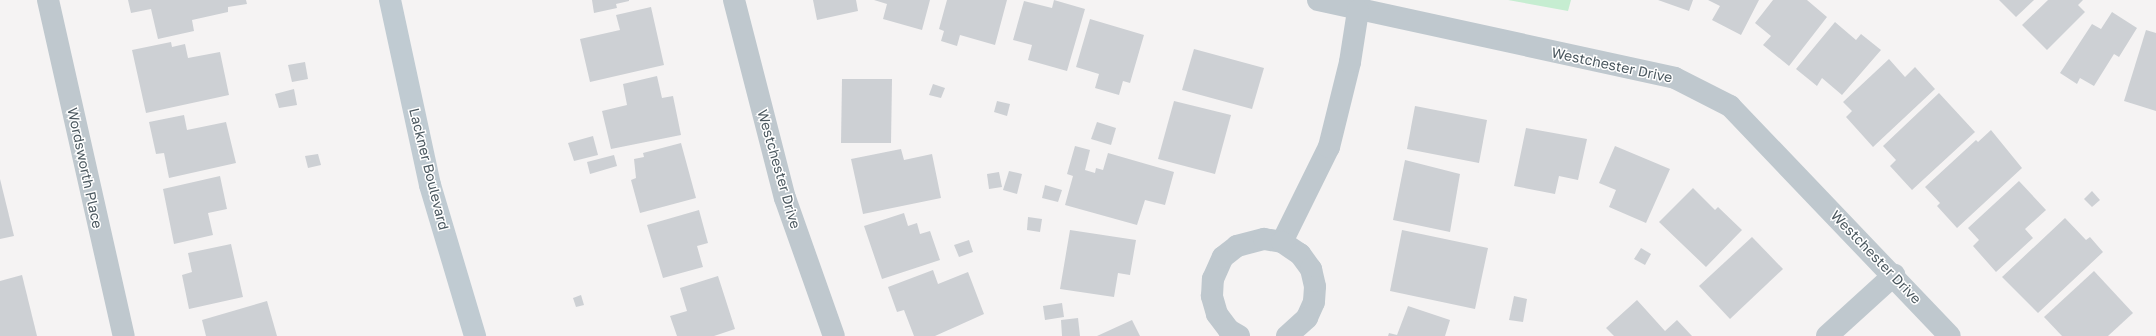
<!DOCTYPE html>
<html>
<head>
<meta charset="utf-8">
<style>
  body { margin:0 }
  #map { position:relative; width:2156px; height:336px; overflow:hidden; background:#f5f3f3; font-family:"Golos Text",sans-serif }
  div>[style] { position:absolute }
  .green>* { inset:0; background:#c6edd1 }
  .building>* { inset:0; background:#cdd0d4 }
  .minor>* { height:22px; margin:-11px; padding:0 11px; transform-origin:11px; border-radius:11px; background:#bfc8ce }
  .secondary>* { height:22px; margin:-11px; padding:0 11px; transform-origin:11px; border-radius:11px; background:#c0cbd2 }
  span { translate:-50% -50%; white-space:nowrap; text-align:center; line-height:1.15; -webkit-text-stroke:3px #fff; paint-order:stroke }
  .street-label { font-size:14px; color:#4b585f }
</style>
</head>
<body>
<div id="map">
  <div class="green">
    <i style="clip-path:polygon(1508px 0,1571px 0,1568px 11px)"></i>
  </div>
  <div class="building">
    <i style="clip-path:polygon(128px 0,246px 0,247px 4px,228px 7px,228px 12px,192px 20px,194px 31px,158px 39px,151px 9px,131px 13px)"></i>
    <i style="clip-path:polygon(592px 0,629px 0,629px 1px,616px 4px,617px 8px,594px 13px)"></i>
    <i style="clip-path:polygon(813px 0,856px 0,858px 11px,817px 20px)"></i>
    <i style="clip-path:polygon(874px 0,930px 0,922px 30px,883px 19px,887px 4px)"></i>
    <i style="clip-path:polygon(947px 0,1007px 0,995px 45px,960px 35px,957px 46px,941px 41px,944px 31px,939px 29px)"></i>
    <i style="clip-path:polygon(1054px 0,1085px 9px,1067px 71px,1028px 60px,1032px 45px,1013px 40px,1024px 1px,1052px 8px)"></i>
    <i style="clip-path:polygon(1658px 0,1693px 0,1689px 11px)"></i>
    <i style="clip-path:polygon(1708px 0,1759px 0,1741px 35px,1712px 20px,1720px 6px)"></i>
    <i style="clip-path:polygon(1773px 0,1807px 0,1827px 17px,1789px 66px,1763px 45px,1771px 36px,1755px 23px)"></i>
    <i style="clip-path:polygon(1999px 0,2034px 0,2016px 17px)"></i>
    <i style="clip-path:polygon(2048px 0,2083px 0,2078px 5px,2085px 12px,2047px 50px,2022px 25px)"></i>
    <i style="clip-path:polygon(651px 7px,664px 65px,590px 82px,580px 39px,620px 30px,616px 15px)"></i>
    <i style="clip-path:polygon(2112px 12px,2137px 28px,2119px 57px,2114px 54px,2094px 86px,2080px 78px,2077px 84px,2060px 73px,2092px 24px,2101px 29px)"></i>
    <i style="clip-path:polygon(1090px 19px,1144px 35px,1130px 83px,1123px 81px,1119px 95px,1095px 88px,1099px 74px,1076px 67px)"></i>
    <i style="clip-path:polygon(1835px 22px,1856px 40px,1861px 34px,1881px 50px,1842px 95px,1822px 78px,1817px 86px,1796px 69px)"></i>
    <i style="clip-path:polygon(2146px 30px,2156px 33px,2156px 111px,2124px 101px)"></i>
    <i style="clip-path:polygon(171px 42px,172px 47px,185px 44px,188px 58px,220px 52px,229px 95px,146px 113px,132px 50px)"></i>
    <i style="clip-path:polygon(1194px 49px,1264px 68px,1252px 109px,1182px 90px)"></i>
    <i style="clip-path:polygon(1889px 59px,1905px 77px,1915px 67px,1935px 89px,1873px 147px,1846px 117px,1852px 111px,1843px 102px)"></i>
    <i style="clip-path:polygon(305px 62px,308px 79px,292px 82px,288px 65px)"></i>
    <i style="clip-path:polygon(657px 76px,662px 98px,673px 96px,681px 135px,611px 149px,602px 111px,627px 105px,623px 84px)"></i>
    <i style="clip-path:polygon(842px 79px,892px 79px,891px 143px,841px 143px)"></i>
    <i style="clip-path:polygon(933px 84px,945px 88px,941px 98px,929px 95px)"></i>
    <i style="clip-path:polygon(294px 89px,297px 105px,279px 108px,275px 94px)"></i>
    <i style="clip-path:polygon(1939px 93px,1975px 132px,1912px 190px,1890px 166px,1896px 160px,1883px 146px)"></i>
    <i style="clip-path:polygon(997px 101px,1010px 104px,1007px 116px,994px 112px)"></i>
    <i style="clip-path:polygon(1174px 101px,1231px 115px,1215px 174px,1158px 159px)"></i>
    <i style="clip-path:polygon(1415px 106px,1487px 120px,1479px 163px,1407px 149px)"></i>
    <i style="clip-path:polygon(184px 115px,187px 130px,226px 122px,236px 163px,169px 178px,164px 153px,156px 154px,149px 122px)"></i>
    <i style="clip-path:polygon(1097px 122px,1116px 128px,1111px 145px,1091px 139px)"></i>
    <i style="clip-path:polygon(1526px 128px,1587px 139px,1578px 180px,1559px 176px,1555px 194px,1514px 186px)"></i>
    <i style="clip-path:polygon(1991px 130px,2022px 168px,1957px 228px,1937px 206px,1940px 203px,1925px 187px,1976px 140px,1978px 142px)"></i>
    <i style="clip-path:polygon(593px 136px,598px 155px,574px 161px,568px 143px)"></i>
    <i style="clip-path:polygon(681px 143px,696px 198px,640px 213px,631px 180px,636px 178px,634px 159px,644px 157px,643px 153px)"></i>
    <i style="clip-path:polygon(1075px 146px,1090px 150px,1085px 170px,1095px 173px,1096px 168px,1103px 170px,1108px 153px,1174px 172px,1165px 205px,1145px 200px,1137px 225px,1065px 205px,1073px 176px,1067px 174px)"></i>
    <i style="clip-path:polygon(1615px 146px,1670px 169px,1646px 223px,1609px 207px,1616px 190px,1599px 183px)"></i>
    <i style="clip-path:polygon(901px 149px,904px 160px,932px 154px,941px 198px,863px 214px,851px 159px)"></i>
    <i style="clip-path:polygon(318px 154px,321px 165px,308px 168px,305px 156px)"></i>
    <i style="clip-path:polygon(614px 155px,617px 166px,590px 174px,587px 162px)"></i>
    <i style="clip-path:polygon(1405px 160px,1460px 174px,1450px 232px,1393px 220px)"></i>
    <i style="clip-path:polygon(1009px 171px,1022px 174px,1017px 194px,1003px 190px)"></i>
    <i style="clip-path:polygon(999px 172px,1002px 187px,989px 189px,987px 174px)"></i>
    <i style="clip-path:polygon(220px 176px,227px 209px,208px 213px,213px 235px,174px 244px,163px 189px)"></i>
    <i style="clip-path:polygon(0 179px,14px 236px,0 239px)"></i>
    <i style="clip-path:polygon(2019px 181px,2046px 210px,2025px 229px,2033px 238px,1996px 272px,1973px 246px,1979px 240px,1968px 228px)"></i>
    <i style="clip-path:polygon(1045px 185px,1062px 190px,1058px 202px,1042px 198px)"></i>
    <i style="clip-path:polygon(1693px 188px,1715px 210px,1718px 207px,1742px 230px,1706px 267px,1659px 222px)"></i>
    <i style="clip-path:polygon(2092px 191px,2100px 200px,2092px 207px,2084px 199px)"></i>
    <i style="clip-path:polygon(699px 210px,708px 243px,697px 246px,703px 267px,663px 278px,647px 225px)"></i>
    <i style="clip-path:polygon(904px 213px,908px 226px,917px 223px,920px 234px,930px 231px,940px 260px,882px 279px,864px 226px)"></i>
    <i style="clip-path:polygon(1028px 217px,1042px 219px,1040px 232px,1027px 230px)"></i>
    <i style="clip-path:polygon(2065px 218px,2086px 240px,2090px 237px,2103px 252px,2038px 313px,2002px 277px)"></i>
    <i style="clip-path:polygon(1070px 230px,1136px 240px,1130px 275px,1118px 273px,1114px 297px,1060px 289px)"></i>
    <i style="clip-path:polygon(1402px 230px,1488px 248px,1475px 309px,1390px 291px)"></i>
    <i style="clip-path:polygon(1752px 237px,1783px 269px,1730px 319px,1699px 286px)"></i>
    <i style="clip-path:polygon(969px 240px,973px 252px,959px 257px,954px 245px)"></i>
    <i style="clip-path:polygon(231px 244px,243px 297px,189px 309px,182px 275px,192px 272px,188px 253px)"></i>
    <i style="clip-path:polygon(1641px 248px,1651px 254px,1645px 265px,1634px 259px)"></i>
    <i style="clip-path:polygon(933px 270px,938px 284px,968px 272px,984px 314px,935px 336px,914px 336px,904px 310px,897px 312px,888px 287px)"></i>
    <i style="clip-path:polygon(2094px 271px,2133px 313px,2108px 336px,2062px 336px,2044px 317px)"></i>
    <i style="clip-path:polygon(22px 275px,37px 336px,0 336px,0 281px)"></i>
    <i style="clip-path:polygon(718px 276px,735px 329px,714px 336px,677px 336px,670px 316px,687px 311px,680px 288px)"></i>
    <i style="clip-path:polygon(581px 295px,584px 305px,576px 307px,573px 298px)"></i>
    <i style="clip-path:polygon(1514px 296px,1527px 299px,1523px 322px,1509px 320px)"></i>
    <i style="clip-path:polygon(1637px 300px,1665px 331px,1677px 320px,1692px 336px,1614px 336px,1606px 328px)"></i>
    <i style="clip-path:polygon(267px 301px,277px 336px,206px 336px,202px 320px)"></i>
    <i style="clip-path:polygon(1062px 303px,1064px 317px,1045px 320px,1043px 306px)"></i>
    <i style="clip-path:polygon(1408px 306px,1450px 320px,1445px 336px,1388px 336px,1389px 333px,1397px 335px)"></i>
    <i style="clip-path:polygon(1078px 318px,1080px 336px,1062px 336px,1061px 320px)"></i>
    <i style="clip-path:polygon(1132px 320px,1140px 336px,1097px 336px)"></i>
  </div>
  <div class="minor">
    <i style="left:48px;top:0;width:344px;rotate:77.3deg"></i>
    <i style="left:734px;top:0;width:204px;rotate:75.6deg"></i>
    <i style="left:785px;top:198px;width:146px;rotate:70.5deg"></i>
    <i style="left:1318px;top:0;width:365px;rotate:12.3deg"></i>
    <i style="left:1675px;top:78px;width:62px;rotate:27deg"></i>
    <i style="left:1730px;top:106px;width:318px;rotate:46.3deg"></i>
    <i style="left:1282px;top:242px;width:106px;rotate:-63.7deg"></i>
    <i style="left:1329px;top:147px;width:88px;rotate:-76.1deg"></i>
    <i style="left:1350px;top:62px;width:52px;rotate:-81.1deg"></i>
    <i style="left:1239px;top:336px;width:12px;rotate:-149deg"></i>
    <i style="left:1229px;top:330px;width:20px;rotate:-127deg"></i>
    <i style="left:1217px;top:314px;width:19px;rotate:-106deg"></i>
    <i style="left:1212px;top:296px;width:17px;rotate:-87deg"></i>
    <i style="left:1213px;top:279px;width:24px;rotate:-66deg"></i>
    <i style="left:1223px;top:257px;width:18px;rotate:-38deg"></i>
    <i style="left:1237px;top:246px;width:28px;rotate:-15deg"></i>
    <i style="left:1264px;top:239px;width:18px;rotate:9deg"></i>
    <i style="left:1282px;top:242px;width:22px;rotate:34deg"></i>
    <i style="left:1300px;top:254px;width:19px;rotate:54deg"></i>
    <i style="left:1311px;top:269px;width:18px;rotate:77deg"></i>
    <i style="left:1315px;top:287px;width:15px;rotate:94deg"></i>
    <i style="left:1314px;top:302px;width:17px;rotate:114deg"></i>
    <i style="left:1307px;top:318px;width:27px;rotate:138deg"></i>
    <i style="left:1827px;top:336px;width:91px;rotate:-42.3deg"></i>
  </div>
  <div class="secondary">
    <i style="left:390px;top:0;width:189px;rotate:77.8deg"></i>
    <i style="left:430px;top:185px;width:158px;rotate:73.4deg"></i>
  </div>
  <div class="street-label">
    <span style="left:1612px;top:65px;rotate:12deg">Westchester Drive</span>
    <span style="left:85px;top:168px;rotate:78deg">Wordsworth Place</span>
    <span style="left:429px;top:169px;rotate:76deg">Lackner Boulevard</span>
    <span style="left:779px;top:169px;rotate:74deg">Westchester Drive</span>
    <span style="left:1876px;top:257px;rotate:46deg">Westchester Drive</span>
  </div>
</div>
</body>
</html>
